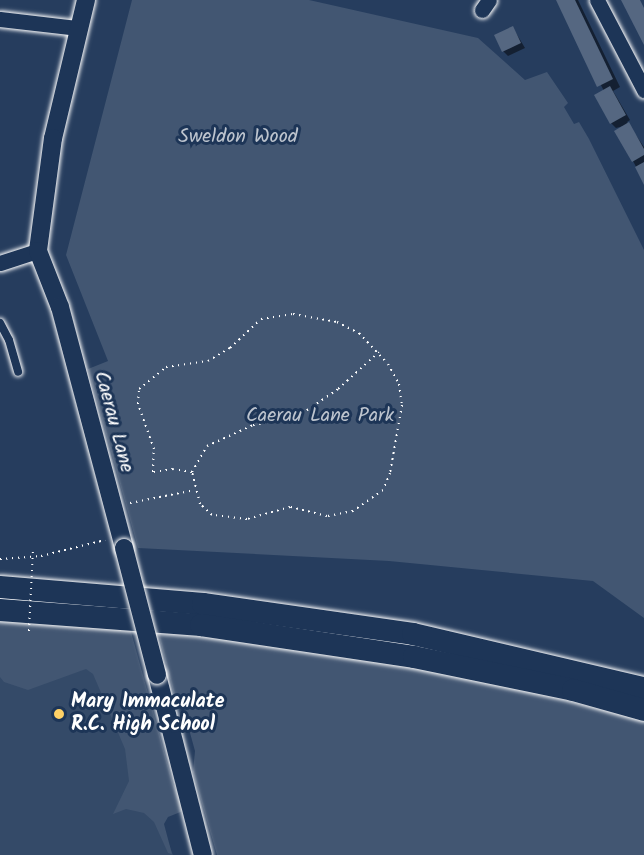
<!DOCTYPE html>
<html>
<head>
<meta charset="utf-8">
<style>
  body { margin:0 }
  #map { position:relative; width:644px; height:855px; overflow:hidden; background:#263d5e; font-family:Kalam,sans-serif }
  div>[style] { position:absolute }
  .built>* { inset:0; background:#344a68 }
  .green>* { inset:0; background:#425672 }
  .shadow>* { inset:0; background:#0007 }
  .building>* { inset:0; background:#556781 }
  .path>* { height:2px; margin-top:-1px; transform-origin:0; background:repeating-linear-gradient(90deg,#fff 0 1.5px,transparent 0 6px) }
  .roads { filter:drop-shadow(0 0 2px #fff) drop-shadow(0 0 2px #fff) }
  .service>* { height:8px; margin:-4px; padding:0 4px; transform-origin:4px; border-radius:4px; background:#1d3557 }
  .minor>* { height:15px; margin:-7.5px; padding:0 7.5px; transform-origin:7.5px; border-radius:7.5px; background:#1d3557 }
  .tertiary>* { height:18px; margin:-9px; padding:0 9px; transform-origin:9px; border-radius:9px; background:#1d3557 }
  .primary>* { height:22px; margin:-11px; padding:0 11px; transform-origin:11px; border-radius:11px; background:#1d3557 }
  .path-bridge>* { height:2px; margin-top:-1px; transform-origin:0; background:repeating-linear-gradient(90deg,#fff 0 1.5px,transparent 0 6px) }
  .bridges { filter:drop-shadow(0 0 2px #fff) drop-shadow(0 0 2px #fff) }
  .tertiary-bridge>* { height:18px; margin:-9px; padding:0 9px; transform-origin:9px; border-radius:9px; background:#1d3557 }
  .dots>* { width:16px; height:16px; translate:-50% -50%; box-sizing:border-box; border:3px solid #1d3557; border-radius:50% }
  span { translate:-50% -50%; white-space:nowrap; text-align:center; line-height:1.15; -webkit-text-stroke:6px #1d3557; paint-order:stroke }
  .park-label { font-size:20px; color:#bdc4ce }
  .street-label { font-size:20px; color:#fff }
  .poi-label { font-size:20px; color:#fff; font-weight:700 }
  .left { translate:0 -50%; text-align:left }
</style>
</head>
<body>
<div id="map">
  <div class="built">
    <i style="clip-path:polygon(0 652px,91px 655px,137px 758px,173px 855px,0 855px)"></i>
  </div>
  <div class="green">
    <i style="clip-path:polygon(132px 0,309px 0,478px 38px,525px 80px,547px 72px,568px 103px,564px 107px,574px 124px,579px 122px,589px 139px,644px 250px,644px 618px,593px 581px,389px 561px,138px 548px,88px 369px,108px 361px,66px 255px)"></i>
    <i style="clip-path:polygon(0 613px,130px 628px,173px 784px,182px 801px,183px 811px,168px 817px,164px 824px,172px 854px,168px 853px,154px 822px,144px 813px,126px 809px,113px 814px,129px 781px,125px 749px,93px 674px,86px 669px,28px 690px,4px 682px,0 677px)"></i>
    <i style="clip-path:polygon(158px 632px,302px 648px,502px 684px,644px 721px,644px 855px,217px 855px,193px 772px,195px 751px,184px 711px,174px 694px)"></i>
  </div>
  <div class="shadow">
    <i style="clip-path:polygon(557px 0,578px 0,620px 87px,613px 91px,630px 120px,627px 122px,644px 147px,644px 182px,633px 161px,627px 125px,616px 128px,611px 123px,604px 91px)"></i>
    <i style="clip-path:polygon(513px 28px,525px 48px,508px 56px,503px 51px)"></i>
  </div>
  <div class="building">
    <i style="clip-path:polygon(556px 0,575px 0,613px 79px,597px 87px)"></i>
    <i style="clip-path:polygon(621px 0,640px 0,644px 8px,644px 45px)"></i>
    <i style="clip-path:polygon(513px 26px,521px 43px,502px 52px,494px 35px)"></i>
    <i style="clip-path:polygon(610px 86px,626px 115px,610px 124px,594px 95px)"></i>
    <i style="clip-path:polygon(629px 122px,644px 149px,644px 155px,632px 162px,614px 131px)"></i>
    <i style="clip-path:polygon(644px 162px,644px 185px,635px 167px)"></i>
  </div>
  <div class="path">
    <i style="left:293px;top:314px;width:45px;rotate:10.3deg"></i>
    <i style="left:337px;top:322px;width:25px;rotate:27deg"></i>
    <i style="left:359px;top:333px;width:42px;rotate:46.9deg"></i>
    <i style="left:388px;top:364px;width:23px;rotate:61deg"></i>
    <i style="left:399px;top:384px;width:21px;rotate:82deg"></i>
    <i style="left:402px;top:405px;width:69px;rotate:100deg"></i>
    <i style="left:390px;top:473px;width:18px;rotate:112deg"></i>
    <i style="left:383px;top:490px;width:37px;rotate:145deg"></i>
    <i style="left:353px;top:511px;width:26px;rotate:169deg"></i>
    <i style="left:327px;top:516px;width:38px;rotate:-166deg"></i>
    <i style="left:290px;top:507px;width:45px;rotate:164.4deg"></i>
    <i style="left:247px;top:519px;width:35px;rotate:-173deg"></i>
    <i style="left:212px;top:515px;width:16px;rotate:-137deg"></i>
    <i style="left:200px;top:504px;width:33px;rotate:-104deg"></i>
    <i style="left:192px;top:472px;width:19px;rotate:-171deg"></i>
    <i style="left:173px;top:469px;width:20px;rotate:171deg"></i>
    <i style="left:153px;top:472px;width:23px;rotate:-88deg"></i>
    <i style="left:154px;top:449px;width:48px;rotate:-109.6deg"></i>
    <i style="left:138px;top:404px;width:15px;rotate:-86deg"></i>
    <i style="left:139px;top:389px;width:35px;rotate:-39deg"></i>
    <i style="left:166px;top:367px;width:42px;rotate:-8.1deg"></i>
    <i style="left:208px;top:361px;width:26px;rotate:-31deg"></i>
    <i style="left:230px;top:348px;width:42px;rotate:-43.1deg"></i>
    <i style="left:261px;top:319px;width:32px;rotate:-9deg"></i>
    <i style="left:192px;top:472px;width:30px;rotate:-60deg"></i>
    <i style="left:207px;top:446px;width:51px;rotate:-24.5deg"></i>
    <i style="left:253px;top:425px;width:45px;rotate:-10.3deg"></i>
    <i style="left:297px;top:417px;width:50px;rotate:-34.3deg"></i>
    <i style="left:338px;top:389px;width:55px;rotate:-42.1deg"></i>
    <i style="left:130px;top:503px;width:66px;rotate:-11.3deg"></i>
    <i style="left:0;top:559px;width:41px;rotate:-4.2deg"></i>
    <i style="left:41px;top:556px;width:66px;rotate:-14deg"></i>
  </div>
  <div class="roads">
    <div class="service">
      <i style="left:0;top:323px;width:19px;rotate:62deg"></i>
      <i style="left:9px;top:340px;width:33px;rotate:74deg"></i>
    </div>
    <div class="minor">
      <i style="left:597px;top:0;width:102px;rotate:62.4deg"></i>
      <i style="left:482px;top:10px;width:12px;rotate:-55deg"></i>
      <i style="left:0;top:19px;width:79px;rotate:6.6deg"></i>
      <i style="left:0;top:263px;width:40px;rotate:-18deg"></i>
    </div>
    <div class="tertiary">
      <i style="left:86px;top:0;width:142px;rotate:103.4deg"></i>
      <i style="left:53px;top:138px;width:114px;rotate:97.6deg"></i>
      <i style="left:38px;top:251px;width:60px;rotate:68.6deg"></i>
      <i style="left:60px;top:307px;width:249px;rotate:75.1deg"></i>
      <i style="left:157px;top:675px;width:186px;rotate:75.7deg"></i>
    </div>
    <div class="primary">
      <i style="left:0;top:587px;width:204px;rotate:4.8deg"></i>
      <i style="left:203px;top:604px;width:212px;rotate:8.1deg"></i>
      <i style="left:413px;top:634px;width:237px;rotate:13.2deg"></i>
      <i style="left:0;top:610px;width:202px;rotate:4.3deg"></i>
      <i style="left:201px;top:625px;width:215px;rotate:8.5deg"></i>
      <i style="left:414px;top:657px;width:162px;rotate:11.7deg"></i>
      <i style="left:573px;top:690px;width:74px;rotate:15.7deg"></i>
    </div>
  </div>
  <div class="path-bridge">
    <i style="left:29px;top:631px;width:82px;rotate:-87.2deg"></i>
  </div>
  <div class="bridges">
    <div class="tertiary-bridge">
      <i style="left:124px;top:548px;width:131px;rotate:75.4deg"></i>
    </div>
  </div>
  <div class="dots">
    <i style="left:59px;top:714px;background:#ffd166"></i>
  </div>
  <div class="park-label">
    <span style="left:238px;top:137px">Sweldon Wood</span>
    <span style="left:320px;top:416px">Caerau Lane Park</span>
  </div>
  <div class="street-label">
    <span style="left:113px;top:422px;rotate:75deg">Caerau Lane</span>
  </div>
  <div class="poi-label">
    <span class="left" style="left:71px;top:714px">Mary Immaculate<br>R.C. High School</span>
  </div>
</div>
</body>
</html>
